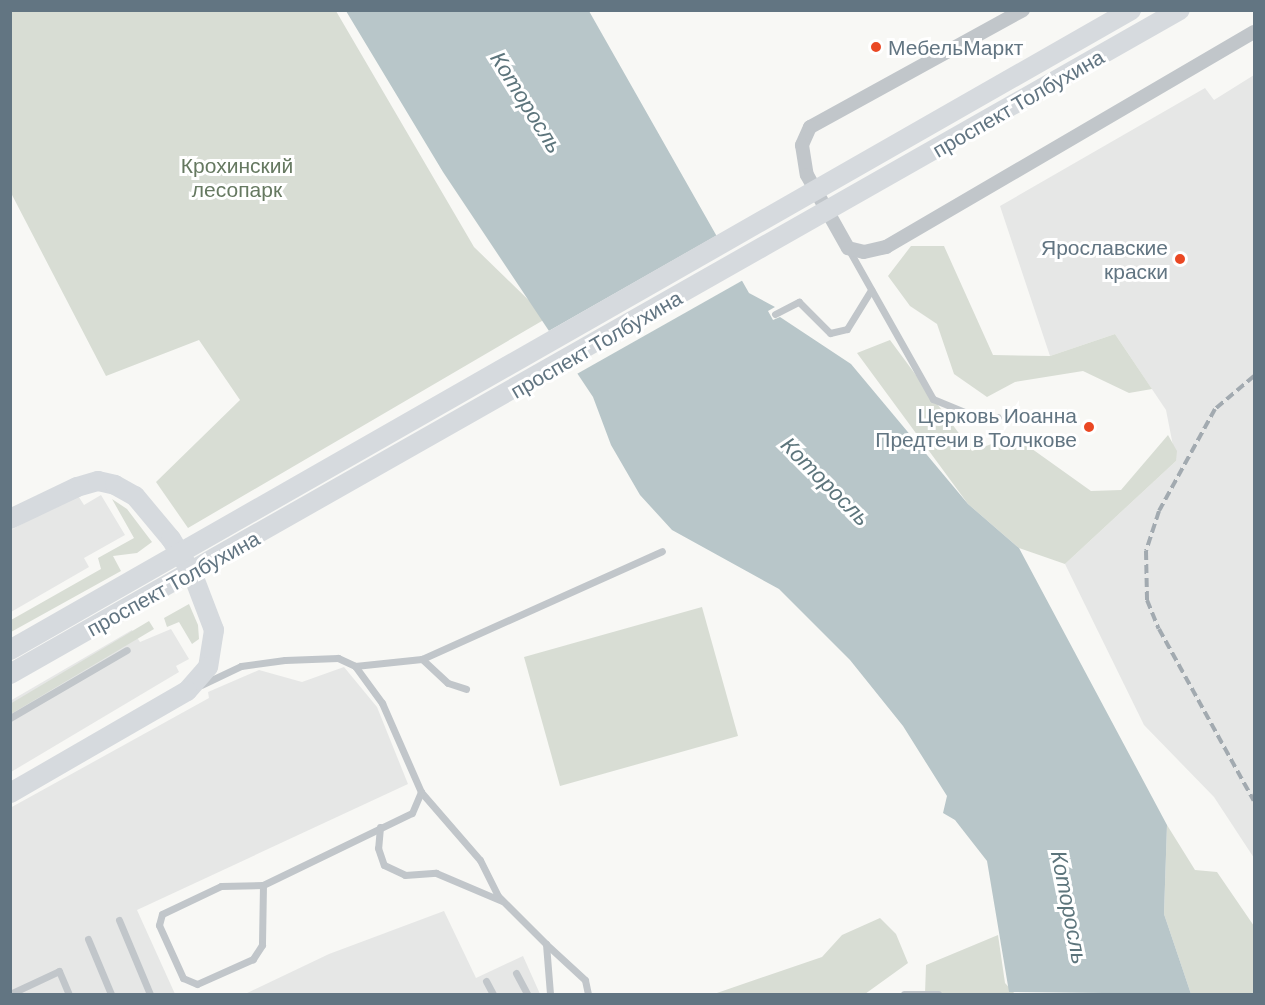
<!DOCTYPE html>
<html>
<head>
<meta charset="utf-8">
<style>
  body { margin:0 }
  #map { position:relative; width:1265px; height:1005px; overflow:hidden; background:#f8f8f5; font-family:Barlow,sans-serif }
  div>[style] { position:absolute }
  .built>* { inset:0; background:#e6e7e6 }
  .green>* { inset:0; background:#d8ddd4 }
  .water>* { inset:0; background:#b8c6c9 }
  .pier>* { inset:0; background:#f8f8f5 }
  .service>* { height:7px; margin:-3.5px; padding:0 3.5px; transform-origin:3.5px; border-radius:3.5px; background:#c1c6ca }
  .minor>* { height:14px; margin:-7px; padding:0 7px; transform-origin:7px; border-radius:7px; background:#c1c6ca }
  .secondary>* { height:20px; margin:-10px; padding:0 10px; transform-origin:10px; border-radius:10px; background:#d6dade }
  .rail>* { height:4px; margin-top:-2px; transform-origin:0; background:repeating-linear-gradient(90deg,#a2aab0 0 9px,transparent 0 13.5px) }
  .dots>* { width:16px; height:16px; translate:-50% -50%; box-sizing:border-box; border:3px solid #fff; border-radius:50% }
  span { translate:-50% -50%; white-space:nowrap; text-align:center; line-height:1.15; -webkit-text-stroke:6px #fff; paint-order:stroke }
  .poi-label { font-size:21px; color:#627582 }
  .left { translate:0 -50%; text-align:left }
  .right { translate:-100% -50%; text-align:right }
  .street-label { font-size:21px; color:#627582 }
  .park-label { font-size:21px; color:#667961 }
  .water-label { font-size:22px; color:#5d757c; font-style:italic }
  .frame { position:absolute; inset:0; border:12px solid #627582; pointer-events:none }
</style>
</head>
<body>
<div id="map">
  <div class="built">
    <i style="clip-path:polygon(1254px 75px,1254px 858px,1214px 797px,1144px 725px,1065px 564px,1176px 461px,1166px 410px,1115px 334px,1050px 356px,1000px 206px,1205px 88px,1214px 100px)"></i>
    <i style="clip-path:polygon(77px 494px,84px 505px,101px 495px,125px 535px,84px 558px,89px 567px,11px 612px,11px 530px)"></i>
    <i style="clip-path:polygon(171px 629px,189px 659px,176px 666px,179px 672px,11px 772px,10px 701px,132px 630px,140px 642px)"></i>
    <i style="clip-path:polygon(344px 667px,377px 707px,408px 784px,137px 910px,175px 994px,11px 994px,10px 808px,209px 698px,208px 692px,259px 670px,302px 682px)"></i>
    <i style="clip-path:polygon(444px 911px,476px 978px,523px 956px,540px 994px,245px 994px,329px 954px)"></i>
  </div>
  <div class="green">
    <i style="clip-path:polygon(10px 11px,336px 11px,474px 247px,547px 318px,188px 528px,156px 482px,240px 400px,199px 340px,106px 376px,11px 193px)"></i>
    <i style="clip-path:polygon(911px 246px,944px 246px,993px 355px,1050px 356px,1115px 334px,1152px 389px,1129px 393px,1083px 371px,1015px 382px,987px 397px,954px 374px,937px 324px,910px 306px,888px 276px)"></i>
    <i style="clip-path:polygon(890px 340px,972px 451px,1014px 436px,1091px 491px,1121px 490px,1168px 435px,1177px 451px,1176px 461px,1065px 564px,1019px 548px,968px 504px,857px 353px)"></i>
    <i style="clip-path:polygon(112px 499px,127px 509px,152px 542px,137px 553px,113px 556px,121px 571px,11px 632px,11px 620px,101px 569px,98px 558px,134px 538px)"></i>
    <i style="clip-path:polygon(189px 604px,198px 625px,199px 639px,192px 644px,179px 622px,167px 627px,164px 618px)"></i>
    <i style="clip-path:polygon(702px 607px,738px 736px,560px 786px,524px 657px)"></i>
    <i style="clip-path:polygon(149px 621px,154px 629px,11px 714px,10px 704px)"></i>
    <i style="clip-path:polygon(1167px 825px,1195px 870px,1217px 872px,1254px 926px,1254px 994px,1191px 994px,1164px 914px)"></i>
    <i style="clip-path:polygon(880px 918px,896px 934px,908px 963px,865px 994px,714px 994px,822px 957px,842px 935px)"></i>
    <i style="clip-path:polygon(998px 935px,1005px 983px,1015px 994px,925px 994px,926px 965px)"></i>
  </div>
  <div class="water">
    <i style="clip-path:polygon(346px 11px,589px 11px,749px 293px,775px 307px,768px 311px,773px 320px,780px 317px,851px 364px,968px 504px,1019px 548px,1167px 825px,1164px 914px,1191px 994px,1009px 992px,987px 861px,955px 820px,943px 813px,947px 796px,903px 726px,850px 660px,779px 589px,672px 530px,640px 495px,611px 445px,593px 397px,443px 172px)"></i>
  </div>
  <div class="pier">
    <i style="clip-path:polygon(721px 233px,745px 279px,575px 375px,547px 332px)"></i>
  </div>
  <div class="service">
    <i style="left:849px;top:250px;width:171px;rotate:60.6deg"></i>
    <i style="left:933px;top:399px;width:55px;rotate:22.4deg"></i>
    <i style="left:984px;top:420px;width:14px;rotate:-12deg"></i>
    <i style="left:775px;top:314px;width:27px;rotate:-27deg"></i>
    <i style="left:799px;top:302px;width:44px;rotate:45deg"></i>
    <i style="left:830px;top:333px;width:17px;rotate:-13deg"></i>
    <i style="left:847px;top:329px;width:46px;rotate:-58.4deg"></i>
    <i style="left:422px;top:659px;width:35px;rotate:43deg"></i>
    <i style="left:448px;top:683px;width:19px;rotate:18deg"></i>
    <i style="left:355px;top:666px;width:67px;rotate:-6deg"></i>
    <i style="left:422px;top:659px;width:263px;rotate:-24.2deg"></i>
    <i style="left:201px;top:685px;width:44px;rotate:-25.4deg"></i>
    <i style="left:241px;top:666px;width:44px;rotate:-7.8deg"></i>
    <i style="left:285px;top:660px;width:53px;rotate:-2.2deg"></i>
    <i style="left:338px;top:658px;width:19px;rotate:25deg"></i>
    <i style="left:355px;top:666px;width:46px;rotate:53.9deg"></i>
    <i style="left:382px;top:703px;width:97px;rotate:66.3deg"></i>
    <i style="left:421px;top:792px;width:90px;rotate:49.1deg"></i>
    <i style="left:480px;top:860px;width:40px;rotate:63.4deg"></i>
    <i style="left:498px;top:896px;width:68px;rotate:45deg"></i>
    <i style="left:546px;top:944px;width:50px;rotate:85.4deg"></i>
    <i style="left:10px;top:718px;width:135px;rotate:-30.2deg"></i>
    <i style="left:380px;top:827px;width:21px;rotate:95deg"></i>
    <i style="left:378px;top:848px;width:18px;rotate:71deg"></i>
    <i style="left:384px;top:865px;width:23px;rotate:25deg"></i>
    <i style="left:405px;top:875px;width:31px;rotate:-4deg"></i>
    <i style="left:436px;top:873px;width:72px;rotate:23deg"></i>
    <i style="left:263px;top:885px;width:60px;rotate:91deg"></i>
    <i style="left:262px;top:945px;width:17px;rotate:123deg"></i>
    <i style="left:253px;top:959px;width:61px;rotate:155.9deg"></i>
    <i style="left:197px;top:984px;width:15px;rotate:-157deg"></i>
    <i style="left:183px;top:978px;width:58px;rotate:-114.4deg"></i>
    <i style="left:159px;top:925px;width:11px;rotate:-75deg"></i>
    <i style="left:162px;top:914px;width:65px;rotate:-25.4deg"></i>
    <i style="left:221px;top:886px;width:42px;rotate:-1.4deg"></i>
    <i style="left:263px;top:885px;width:165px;rotate:-25.8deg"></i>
    <i style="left:412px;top:813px;width:23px;rotate:-67deg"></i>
    <i style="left:119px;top:920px;width:80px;rotate:67.3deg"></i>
    <i style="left:88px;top:939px;width:60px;rotate:67.3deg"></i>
    <i style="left:546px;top:944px;width:53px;rotate:42.7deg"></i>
    <i style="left:585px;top:980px;width:14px;rotate:78deg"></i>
    <i style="left:516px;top:973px;width:24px;rotate:62deg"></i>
    <i style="left:486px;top:981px;width:15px;rotate:62deg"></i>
    <i style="left:10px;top:994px;width:54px;rotate:-25.1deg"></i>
    <i style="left:59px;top:971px;width:25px;rotate:67deg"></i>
    <i style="left:904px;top:994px;width:34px"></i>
  </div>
  <div class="minor">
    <i style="left:1023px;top:10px;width:243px;rotate:151.2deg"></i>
    <i style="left:810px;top:127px;width:20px;rotate:114deg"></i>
    <i style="left:802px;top:145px;width:30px;rotate:81deg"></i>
    <i style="left:807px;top:175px;width:84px;rotate:60.7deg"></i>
    <i style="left:848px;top:248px;width:16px;rotate:14deg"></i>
    <i style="left:864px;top:252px;width:23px;rotate:-13deg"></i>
    <i style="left:886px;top:247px;width:426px;rotate:-30.3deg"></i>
  </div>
  <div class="secondary">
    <i style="left:10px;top:519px;width:74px;rotate:-25.5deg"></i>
    <i style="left:77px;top:487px;width:22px;rotate:-16deg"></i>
    <i style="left:98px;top:481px;width:17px;rotate:13deg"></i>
    <i style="left:115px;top:485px;width:23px;rotate:29deg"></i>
    <i style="left:135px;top:496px;width:56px;rotate:50.1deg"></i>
    <i style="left:171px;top:539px;width:42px;rotate:58.6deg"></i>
    <i style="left:193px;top:575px;width:59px;rotate:69.1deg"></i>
    <i style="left:214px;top:630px;width:37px;rotate:99deg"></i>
    <i style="left:208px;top:667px;width:32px;rotate:131deg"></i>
    <i style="left:187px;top:691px;width:204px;rotate:150deg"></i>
    <i style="left:10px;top:650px;width:1291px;rotate:-29.72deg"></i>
    <i style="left:10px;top:674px;width:1345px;rotate:-29.58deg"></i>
  </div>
  <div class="rail">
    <i style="left:1254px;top:376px;width:51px;rotate:139.8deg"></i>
    <i style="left:1215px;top:409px;width:116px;rotate:118.8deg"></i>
    <i style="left:1159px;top:511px;width:42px;rotate:108deg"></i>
    <i style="left:1146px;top:551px;width:49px;rotate:88.8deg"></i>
    <i style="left:1147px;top:600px;width:31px;rotate:68deg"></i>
    <i style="left:1159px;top:629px;width:196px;rotate:61.1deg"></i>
  </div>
  <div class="dots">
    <i style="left:876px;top:47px;background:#ea4823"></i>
    <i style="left:1180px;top:259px;background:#ea4823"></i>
    <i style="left:1089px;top:427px;background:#ea4823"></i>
  </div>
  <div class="poi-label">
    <span class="left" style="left:888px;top:47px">МебельМаркт</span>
    <span class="right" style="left:1168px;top:259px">Ярославские<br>краски</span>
    <span class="right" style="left:1077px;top:427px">Церковь Иоанна<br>Предтечи в Толчкове</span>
  </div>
  <div class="street-label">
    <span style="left:1018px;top:103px;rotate:-30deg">проспект Толбухина</span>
    <span style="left:596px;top:344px;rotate:-30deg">проспект Толбухина</span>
    <span style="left:173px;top:583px;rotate:-29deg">проспект Толбухина</span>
  </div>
  <div class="park-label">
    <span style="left:237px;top:177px">Крохинский<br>лесопарк</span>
  </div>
  <div class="water-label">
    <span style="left:527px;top:102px;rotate:58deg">Которосль</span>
    <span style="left:826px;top:481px;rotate:45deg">Которосль</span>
    <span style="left:1070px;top:907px;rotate:79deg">Которосль</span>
  </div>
  <div class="frame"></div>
</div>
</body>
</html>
